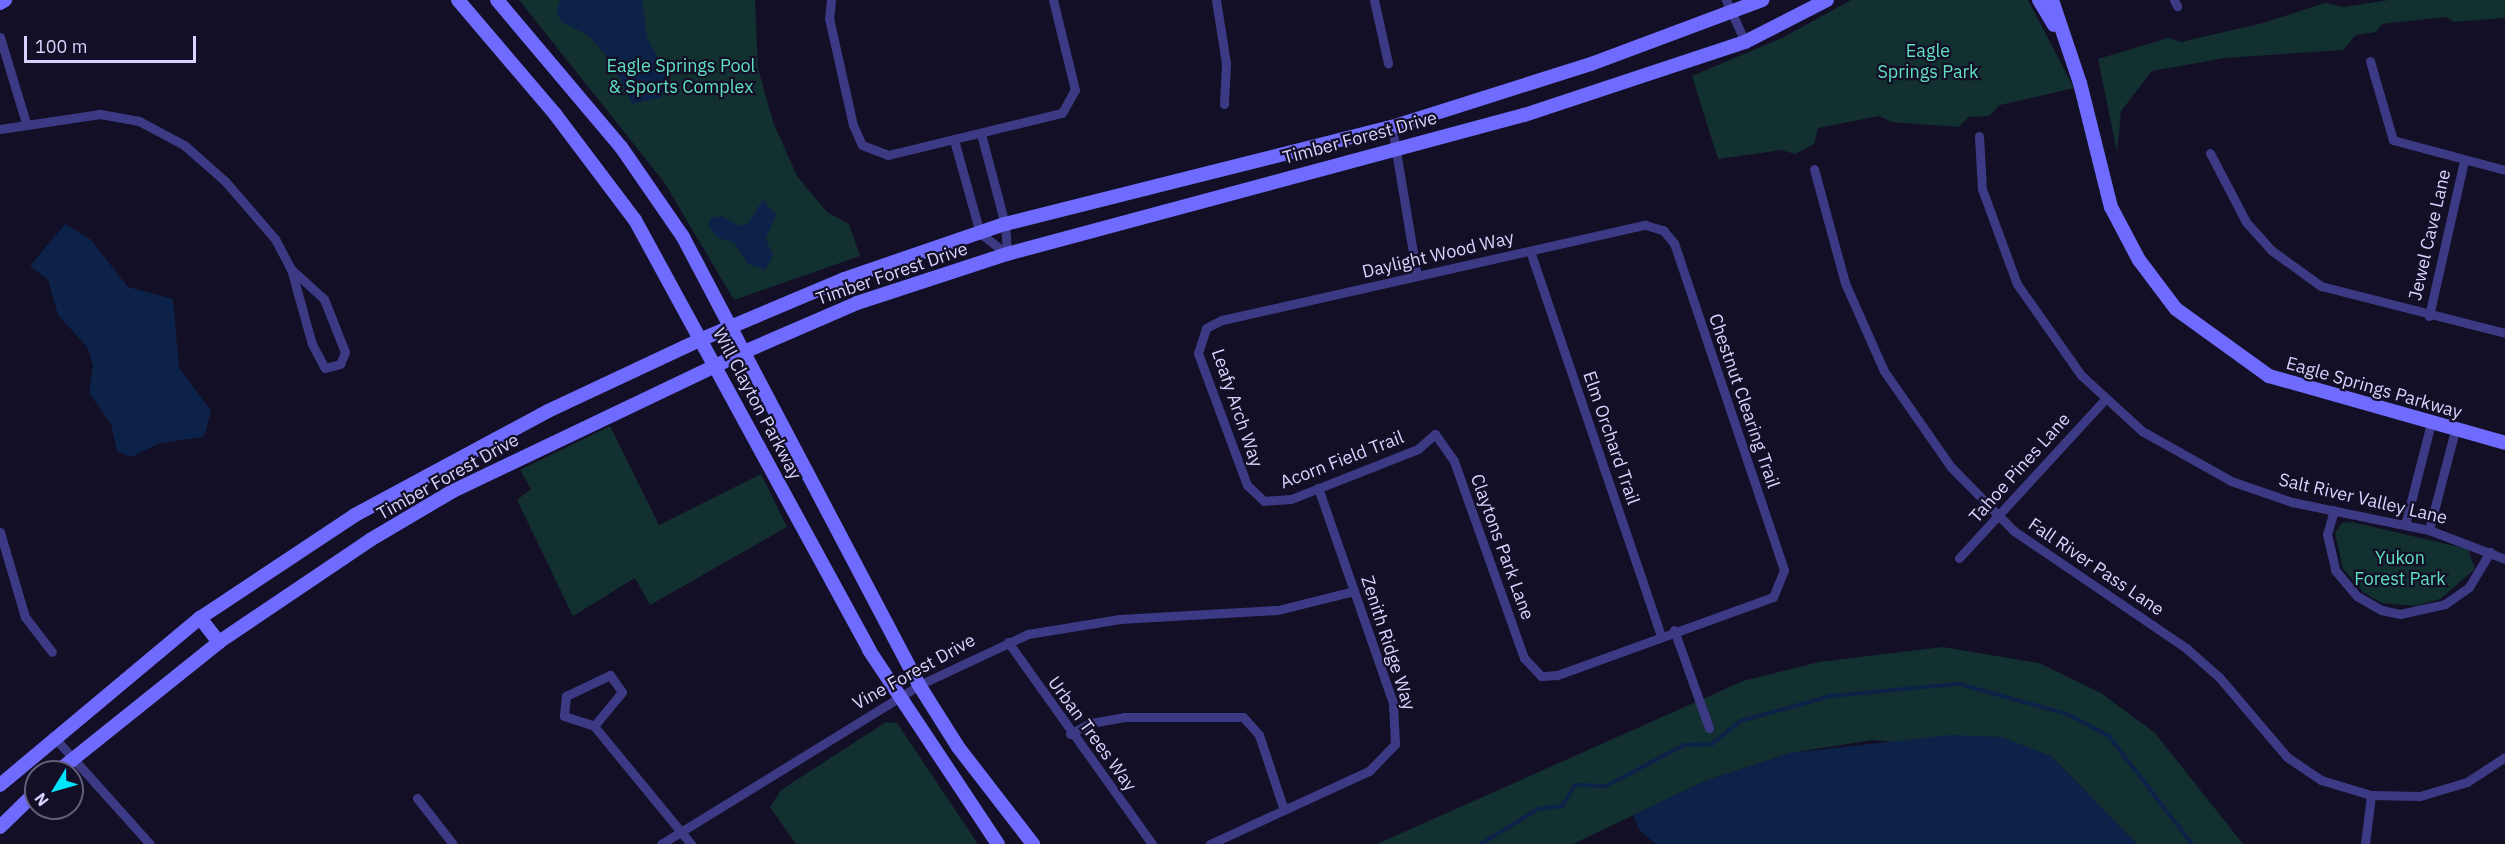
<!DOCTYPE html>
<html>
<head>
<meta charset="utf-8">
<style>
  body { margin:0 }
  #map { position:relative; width:2505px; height:844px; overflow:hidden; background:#130f26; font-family:"IBM Plex Sans",sans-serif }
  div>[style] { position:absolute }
  .green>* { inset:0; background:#12302f }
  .water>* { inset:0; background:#0c2248 }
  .stream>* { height:4px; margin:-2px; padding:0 2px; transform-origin:2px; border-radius:2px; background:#0c2248 }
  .street>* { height:9px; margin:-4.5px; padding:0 4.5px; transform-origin:4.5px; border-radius:4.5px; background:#3d3a85 }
  .secondary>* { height:14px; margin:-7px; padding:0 7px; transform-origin:7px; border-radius:7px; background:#6f6bff }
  span { translate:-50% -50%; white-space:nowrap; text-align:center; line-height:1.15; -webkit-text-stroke:4.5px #130f26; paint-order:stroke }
  .park-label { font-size:18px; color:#5fe0c0 }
  .street-label { font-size:18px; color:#d9d4ff }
  .north { position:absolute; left:24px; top:760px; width:60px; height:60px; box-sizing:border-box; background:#130f26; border:2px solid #625e7d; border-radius:50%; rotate:233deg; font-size:16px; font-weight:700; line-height:24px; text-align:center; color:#d9d4ff }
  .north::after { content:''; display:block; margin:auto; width:21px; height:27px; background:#00e5ff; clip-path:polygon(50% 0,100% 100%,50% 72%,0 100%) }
  .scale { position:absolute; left:24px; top:36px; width:172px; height:27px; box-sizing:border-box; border:3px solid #d9d4ff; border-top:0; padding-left:8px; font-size:18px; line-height:21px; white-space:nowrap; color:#d9d4ff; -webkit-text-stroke:4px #130f26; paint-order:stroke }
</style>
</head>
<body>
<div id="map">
  <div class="green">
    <i style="clip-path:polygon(519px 0,755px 0,758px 68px,773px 122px,797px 176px,827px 212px,849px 224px,860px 256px,734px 300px,664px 182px)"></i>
    <i style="clip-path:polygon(1851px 0,2028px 0,2074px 88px,2000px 105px,1989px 116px,1969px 117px,1958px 127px,1892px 122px,1879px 116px,1818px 128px,1814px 144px,1795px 154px,1781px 150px,1718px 159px,1692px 76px,1784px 37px)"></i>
    <i style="clip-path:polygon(2389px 0,2505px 0,2505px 18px,2454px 22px,2446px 17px,2382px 24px,2376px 32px,2356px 35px,2343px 50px,2225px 58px,2152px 71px,2121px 111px,2117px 152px,2098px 59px,2168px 38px,2181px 42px,2263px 23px,2325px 3px,2343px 7px)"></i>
    <i style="clip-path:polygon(610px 426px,659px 525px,761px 474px,787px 527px,650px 605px,635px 578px,573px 616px,517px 500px,531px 489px,520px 470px)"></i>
    <i style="clip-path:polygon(2352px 522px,2468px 549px,2475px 569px,2440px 599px,2416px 606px,2382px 603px,2364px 593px,2343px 569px,2335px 533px,2342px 523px)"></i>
    <i style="clip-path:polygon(1943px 647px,2039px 663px,2101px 693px,2155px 733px,2243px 844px,2137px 844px,2051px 756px,1873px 740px,1790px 753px,1705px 781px,1573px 844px,1377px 844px,1743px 681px,1819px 662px)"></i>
    <i style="clip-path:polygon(886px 722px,897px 723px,978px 844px,796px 844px,770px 807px,781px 790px)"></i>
  </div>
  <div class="water">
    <i style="clip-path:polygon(560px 0,642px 0,647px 38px,666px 71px,662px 97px,632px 104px,612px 62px,589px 36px,562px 22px,556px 13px)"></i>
    <i style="clip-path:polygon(763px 200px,776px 215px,766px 239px,773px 256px,765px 270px,748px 264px,733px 242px,718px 238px,708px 225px,710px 218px,722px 216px,740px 226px,747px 224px)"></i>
    <i style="clip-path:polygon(65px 224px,90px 239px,128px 287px,173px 299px,179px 368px,211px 411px,204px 437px,160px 443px,131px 457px,117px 451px,111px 424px,89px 393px,93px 366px,88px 348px,58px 315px,48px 280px,30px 266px)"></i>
    <i style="clip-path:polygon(1951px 735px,2002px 737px,2051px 756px,2137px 844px,1656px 844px,1640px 831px,1633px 815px,1705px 781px,1790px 753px)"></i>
  </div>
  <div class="stream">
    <i style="left:1481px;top:844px;width:67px;rotate:-31.6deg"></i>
    <i style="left:1538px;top:809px;width:24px;rotate:-7deg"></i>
    <i style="left:1562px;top:806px;width:25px;rotate:-58deg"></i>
    <i style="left:1575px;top:785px;width:31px;rotate:2deg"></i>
    <i style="left:1606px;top:786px;width:88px;rotate:-27.7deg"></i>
    <i style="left:1684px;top:745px;width:28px;rotate:-2deg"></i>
    <i style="left:1712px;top:744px;width:36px;rotate:-39deg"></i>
    <i style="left:1740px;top:721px;width:94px;rotate:-15.4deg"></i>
    <i style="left:1831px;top:696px;width:129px;rotate:-5.4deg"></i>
    <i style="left:1959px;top:684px;width:112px;rotate:15.5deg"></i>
    <i style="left:2067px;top:714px;width:47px;rotate:27.6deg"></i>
    <i style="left:2109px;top:736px;width:136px;rotate:52.5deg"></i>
  </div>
  <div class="street">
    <i style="left:831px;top:0;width:18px;rotate:96deg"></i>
    <i style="left:829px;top:18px;width:110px;rotate:77.4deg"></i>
    <i style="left:853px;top:125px;width:22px;rotate:66deg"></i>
    <i style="left:862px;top:145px;width:28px;rotate:21deg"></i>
    <i style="left:888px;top:155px;width:179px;rotate:-13.6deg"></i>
    <i style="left:1062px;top:113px;width:26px;rotate:-61deg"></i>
    <i style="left:1075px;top:90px;width:93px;rotate:-103.7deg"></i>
    <i style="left:1216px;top:0;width:64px;rotate:81deg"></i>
    <i style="left:1226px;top:63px;width:41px;rotate:92.8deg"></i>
    <i style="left:1374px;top:0;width:65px;rotate:77.5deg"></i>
    <i style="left:1726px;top:0;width:46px;rotate:65.7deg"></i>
    <i style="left:2174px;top:0;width:7px;rotate:63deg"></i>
    <i style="left:0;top:37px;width:90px;rotate:73.2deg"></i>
    <i style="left:2370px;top:61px;width:82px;rotate:73.8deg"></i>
    <i style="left:2393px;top:140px;width:116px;rotate:15deg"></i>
    <i style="left:1392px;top:127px;width:151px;rotate:80.5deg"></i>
    <i style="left:0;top:129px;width:101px;rotate:-8.5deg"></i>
    <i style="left:100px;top:114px;width:40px;rotate:10deg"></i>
    <i style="left:139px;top:121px;width:51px;rotate:28.1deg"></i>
    <i style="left:184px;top:145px;width:55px;rotate:41.3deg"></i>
    <i style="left:225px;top:181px;width:77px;rotate:49.2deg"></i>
    <i style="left:275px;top:239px;width:34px;rotate:62deg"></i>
    <i style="left:291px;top:269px;width:78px;rotate:74.4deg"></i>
    <i style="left:312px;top:344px;width:27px;rotate:62deg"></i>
    <i style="left:325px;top:368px;width:16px;rotate:-15deg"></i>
    <i style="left:340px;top:364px;width:13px;rotate:-67deg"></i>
    <i style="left:345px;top:352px;width:57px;rotate:-111.6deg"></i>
    <i style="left:324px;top:299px;width:45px;rotate:-137.7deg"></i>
    <i style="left:981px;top:134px;width:93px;rotate:75.1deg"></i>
    <i style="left:1005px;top:224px;width:30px;rotate:86deg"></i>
    <i style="left:1979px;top:136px;width:53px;rotate:86.8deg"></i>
    <i style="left:1982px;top:189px;width:101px;rotate:69.8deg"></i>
    <i style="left:2017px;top:284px;width:111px;rotate:54.9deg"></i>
    <i style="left:2081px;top:375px;width:83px;rotate:42.6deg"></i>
    <i style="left:2142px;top:431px;width:102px;rotate:29.3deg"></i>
    <i style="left:2231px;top:481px;width:65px;rotate:19deg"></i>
    <i style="left:2292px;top:502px;width:140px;rotate:11.6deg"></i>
    <i style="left:2429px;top:530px;width:81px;rotate:20.9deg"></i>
    <i style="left:954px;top:140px;width:97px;rotate:74.4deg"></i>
    <i style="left:980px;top:233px;width:34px;rotate:38deg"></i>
    <i style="left:2210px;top:153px;width:78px;rotate:62.4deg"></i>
    <i style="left:2246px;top:222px;width:38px;rotate:48deg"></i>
    <i style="left:2271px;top:250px;width:62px;rotate:35.8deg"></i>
    <i style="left:2321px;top:286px;width:190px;rotate:14.3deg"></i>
    <i style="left:1814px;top:169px;width:118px;rotate:74.8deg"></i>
    <i style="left:1845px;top:283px;width:96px;rotate:66.1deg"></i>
    <i style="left:1884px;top:371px;width:117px;rotate:55.1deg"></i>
    <i style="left:1951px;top:467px;width:90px;rotate:45.5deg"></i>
    <i style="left:2014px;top:531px;width:208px;rotate:34.2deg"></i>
    <i style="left:2186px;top:648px;width:44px;rotate:41.3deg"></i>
    <i style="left:2219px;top:677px;width:105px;rotate:49.6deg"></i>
    <i style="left:2287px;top:757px;width:41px;rotate:34.1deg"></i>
    <i style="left:2321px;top:780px;width:52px;rotate:16.7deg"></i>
    <i style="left:2371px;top:795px;width:49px;rotate:1.2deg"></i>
    <i style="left:2420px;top:796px;width:49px;rotate:-16.6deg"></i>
    <i style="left:2467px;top:782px;width:45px;rotate:-33.3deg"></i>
    <i style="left:1645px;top:225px;width:19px;rotate:16deg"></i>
    <i style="left:1663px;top:230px;width:17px;rotate:50deg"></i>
    <i style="left:1674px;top:243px;width:345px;rotate:71.4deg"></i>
    <i style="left:1784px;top:570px;width:29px;rotate:112deg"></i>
    <i style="left:1773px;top:597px;width:230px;rotate:160.1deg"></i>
    <i style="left:1557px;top:675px;width:16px;rotate:176deg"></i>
    <i style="left:1541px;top:676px;width:25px;rotate:-133deg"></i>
    <i style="left:1524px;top:658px;width:209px;rotate:-109.6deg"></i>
    <i style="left:1454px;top:461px;width:33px;rotate:-125deg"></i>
    <i style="left:1435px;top:434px;width:23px;rotate:139deg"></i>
    <i style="left:1418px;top:449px;width:136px;rotate:158.5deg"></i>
    <i style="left:1291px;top:499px;width:27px;rotate:176deg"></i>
    <i style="left:1264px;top:501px;width:23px;rotate:-137deg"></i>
    <i style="left:1247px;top:485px;width:141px;rotate:-110.4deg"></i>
    <i style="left:1198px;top:353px;width:26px;rotate:-72deg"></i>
    <i style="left:1206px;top:328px;width:18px;rotate:-27deg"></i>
    <i style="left:1222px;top:320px;width:434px;rotate:-12.7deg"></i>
    <i style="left:1530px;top:251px;width:406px;rotate:71.2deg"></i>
    <i style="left:2429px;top:316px;width:159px;rotate:-77.3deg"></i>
    <i style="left:2334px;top:510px;width:25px;rotate:106deg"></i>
    <i style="left:2327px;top:534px;width:37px;rotate:77deg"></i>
    <i style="left:2335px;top:570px;width:34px;rotate:50deg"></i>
    <i style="left:2357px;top:596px;width:28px;rotate:30deg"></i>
    <i style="left:2381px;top:610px;width:19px;rotate:12deg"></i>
    <i style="left:2400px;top:614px;width:46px;rotate:-12.5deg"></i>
    <i style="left:2445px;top:604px;width:29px;rotate:-35deg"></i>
    <i style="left:2469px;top:587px;width:41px;rotate:-59deg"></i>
    <i style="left:2405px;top:525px;width:105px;rotate:-75.7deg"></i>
    <i style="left:2429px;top:530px;width:103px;rotate:-75.4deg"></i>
    <i style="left:0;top:532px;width:89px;rotate:73.6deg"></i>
    <i style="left:25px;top:617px;width:44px;rotate:52.4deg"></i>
    <i style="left:1959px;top:558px;width:216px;rotate:-47.4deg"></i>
    <i style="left:1674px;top:630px;width:104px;rotate:70.3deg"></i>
    <i style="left:1008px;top:642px;width:248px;rotate:54.5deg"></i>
    <i style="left:594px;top:726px;width:44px;rotate:-50.5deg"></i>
    <i style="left:622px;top:692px;width:21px;rotate:-125deg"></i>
    <i style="left:610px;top:675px;width:49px;rotate:154.5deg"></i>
    <i style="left:566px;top:696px;width:20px;rotate:96deg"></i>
    <i style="left:564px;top:716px;width:32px;rotate:18deg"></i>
    <i style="left:594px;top:726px;width:153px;rotate:50.6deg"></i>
    <i style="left:1070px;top:734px;width:24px;rotate:-28deg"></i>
    <i style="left:1091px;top:723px;width:34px;rotate:-10deg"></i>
    <i style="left:1124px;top:717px;width:119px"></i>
    <i style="left:1243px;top:717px;width:24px;rotate:48deg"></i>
    <i style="left:1259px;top:735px;width:79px;rotate:71.6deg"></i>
    <i style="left:53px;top:736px;width:145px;rotate:48.1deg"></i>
    <i style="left:417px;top:798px;width:58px;rotate:52deg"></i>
    <i style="left:661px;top:844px;width:303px;rotate:-31.6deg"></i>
    <i style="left:919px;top:685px;width:120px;rotate:-25.1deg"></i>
    <i style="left:1028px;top:634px;width:93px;rotate:-9.3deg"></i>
    <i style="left:1120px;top:619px;width:158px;rotate:-3.3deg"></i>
    <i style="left:1278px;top:610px;width:78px;rotate:-14deg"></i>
    <i style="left:1210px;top:844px;width:175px;rotate:-24.7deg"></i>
    <i style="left:1369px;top:771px;width:37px;rotate:-46deg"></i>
    <i style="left:1395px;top:744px;width:41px;rotate:-92.8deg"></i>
    <i style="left:1393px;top:703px;width:228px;rotate:-109.2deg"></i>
    <i style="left:2365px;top:844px;width:49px;rotate:-83deg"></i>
  </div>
  <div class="secondary">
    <i style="left:458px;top:0;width:150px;rotate:49.6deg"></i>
    <i style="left:555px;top:114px;width:133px;rotate:53deg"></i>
    <i style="left:635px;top:220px;width:490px;rotate:61.4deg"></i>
    <i style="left:869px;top:650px;width:233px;rotate:56.4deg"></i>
    <i style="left:497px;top:0;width:192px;rotate:49.9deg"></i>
    <i style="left:621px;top:147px;width:109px;rotate:55.4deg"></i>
    <i style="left:683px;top:237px;width:506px;rotate:62.22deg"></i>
    <i style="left:919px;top:685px;width:73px;rotate:57.8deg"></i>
    <i style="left:958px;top:747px;width:123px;rotate:52.3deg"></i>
    <i style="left:2039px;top:0;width:29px;rotate:59deg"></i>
    <i style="left:2052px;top:0;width:88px;rotate:71.4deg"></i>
    <i style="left:2080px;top:83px;width:128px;rotate:76deg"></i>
    <i style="left:2111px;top:207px;width:60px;rotate:62.2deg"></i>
    <i style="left:2139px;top:260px;width:61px;rotate:52.9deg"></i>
    <i style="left:2176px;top:309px;width:115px;rotate:35.8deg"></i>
    <i style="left:2269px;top:376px;width:245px;rotate:15.8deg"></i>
    <i style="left:0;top:3px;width:6px;rotate:-31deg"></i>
    <i style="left:200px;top:618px;width:31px;rotate:52deg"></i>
    <i style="left:57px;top:772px;width:208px;rotate:-38.7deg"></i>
    <i style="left:219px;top:642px;width:182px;rotate:-34deg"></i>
    <i style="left:370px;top:540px;width:96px;rotate:-30.6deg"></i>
    <i style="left:453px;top:491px;width:322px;rotate:-25.5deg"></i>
    <i style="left:744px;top:352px;width:123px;rotate:-23.4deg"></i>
    <i style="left:857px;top:303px;width:158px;rotate:-18.1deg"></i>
    <i style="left:1007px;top:254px;width:535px;rotate:-15.05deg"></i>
    <i style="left:1524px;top:115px;width:233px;rotate:-18.3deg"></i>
    <i style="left:1745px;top:42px;width:92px;rotate:-27.1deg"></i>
    <i style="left:0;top:785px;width:261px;rotate:-39.9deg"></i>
    <i style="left:200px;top:618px;width:186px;rotate:-33.6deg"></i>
    <i style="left:355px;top:515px;width:219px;rotate:-28.3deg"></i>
    <i style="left:548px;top:411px;width:170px;rotate:-25.1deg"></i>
    <i style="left:702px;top:339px;width:154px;rotate:-22.9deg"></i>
    <i style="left:844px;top:279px;width:170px;rotate:-18.9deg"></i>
    <i style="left:1005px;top:224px;width:399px;rotate:-14.1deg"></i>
    <i style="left:1392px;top:127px;width:209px;rotate:-17.6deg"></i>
    <i style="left:1591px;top:64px;width:183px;rotate:-20.5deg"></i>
    <i style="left:0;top:827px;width:50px;rotate:-44.2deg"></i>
  </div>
  <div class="park-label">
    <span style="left:1928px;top:62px">Eagle<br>Springs Park</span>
    <span style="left:681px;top:77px">Eagle Springs Pool<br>&amp; Sports Complex</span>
    <span style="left:2400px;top:569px">Yukon<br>Forest Park</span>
  </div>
  <div class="street-label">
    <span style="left:1360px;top:138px;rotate:-15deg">Timber Forest Drive</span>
    <span style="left:2430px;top:235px;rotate:-77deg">Jewel Cave Lane</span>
    <span style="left:1438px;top:255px;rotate:-13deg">Daylight Wood Way</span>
    <span style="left:892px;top:274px;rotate:-19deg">Timber Forest Drive</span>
    <span style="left:2374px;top:388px;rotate:16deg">Eagle Springs Parkway</span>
    <span style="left:1744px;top:401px;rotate:71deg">Chestnut Clearing Trail</span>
    <span style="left:757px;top:404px;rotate:62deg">Will Clayton Parkway</span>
    <span style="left:1237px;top:408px;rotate:71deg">Leafy Arch Way</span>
    <span style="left:1611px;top:438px;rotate:71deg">Elm Orchard Trail</span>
    <span style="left:1342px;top:460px;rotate:-21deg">Acorn Field Trail</span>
    <span style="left:2020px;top:468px;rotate:-48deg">Tahoe Pines Lane</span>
    <span style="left:448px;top:477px;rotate:-29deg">Timber Forest Drive</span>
    <span style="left:2363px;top:499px;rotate:13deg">Salt River Valley Lane</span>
    <span style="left:1502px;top:547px;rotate:70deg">Claytons Park Lane</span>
    <span style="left:2096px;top:567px;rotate:34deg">Fall River Pass Lane</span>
    <span style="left:1388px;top:643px;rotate:72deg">Zenith Ridge Way</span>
    <span style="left:914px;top:672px;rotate:-29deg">Vine Forest Drive</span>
    <span style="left:1092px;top:734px;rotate:54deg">Urban Trees Way</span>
  </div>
  <div class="north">N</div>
  <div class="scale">100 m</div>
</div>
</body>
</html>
